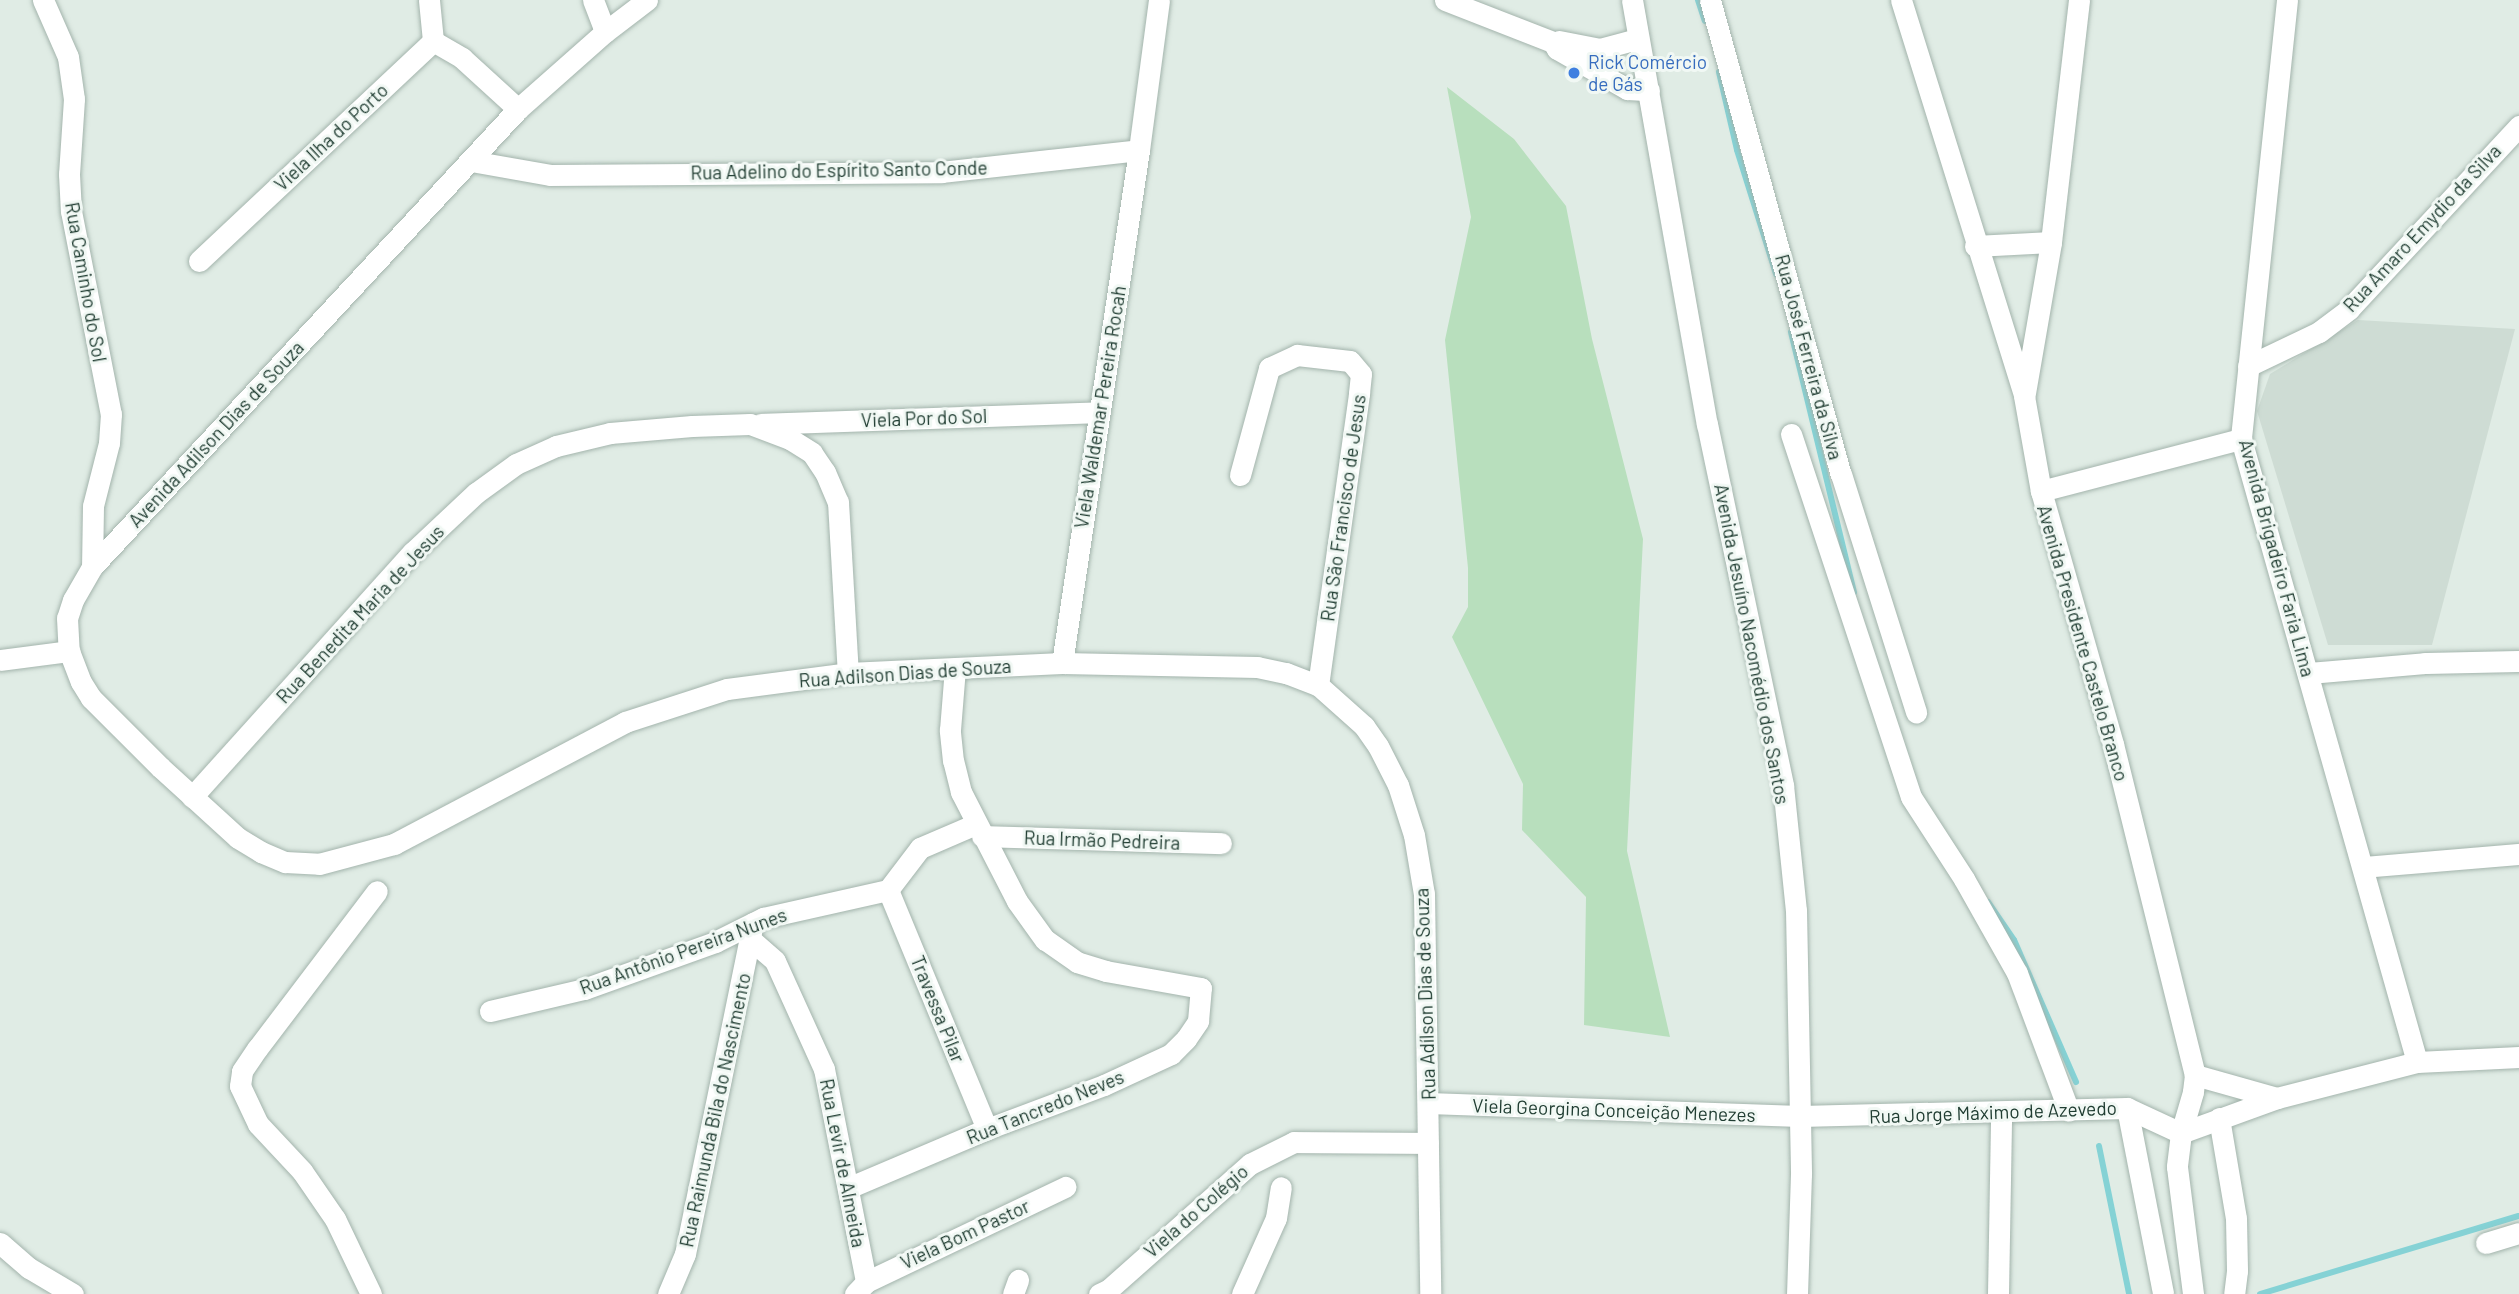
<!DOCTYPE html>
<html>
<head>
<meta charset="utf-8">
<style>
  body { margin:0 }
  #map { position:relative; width:2519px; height:1294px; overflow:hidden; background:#e0ece5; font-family:Barlow,sans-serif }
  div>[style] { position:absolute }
  .built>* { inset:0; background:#cedcd4 }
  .green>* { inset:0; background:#b8dfbd }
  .stream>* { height:6px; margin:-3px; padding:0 3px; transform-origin:3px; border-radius:3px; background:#85d2d5 }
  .roads { filter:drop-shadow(0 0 2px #a3b4ac) drop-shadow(0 0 2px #a3b4ac) }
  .minor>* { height:21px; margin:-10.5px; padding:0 10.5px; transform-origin:10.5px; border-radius:10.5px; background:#fff }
  .dots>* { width:19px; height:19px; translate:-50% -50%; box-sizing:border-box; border:4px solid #f1f8f4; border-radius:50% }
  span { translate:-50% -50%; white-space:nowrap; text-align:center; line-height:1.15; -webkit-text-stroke:6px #f1f8f4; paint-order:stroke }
  .shop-label { font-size:19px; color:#366cbe }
  .left { translate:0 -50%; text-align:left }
  .street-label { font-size:19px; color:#203d32 }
</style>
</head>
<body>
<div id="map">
  <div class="built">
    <i style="clip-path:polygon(2358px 320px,2515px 329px,2432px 645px,2328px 645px,2257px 411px,2270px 374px)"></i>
  </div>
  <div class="green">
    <i style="clip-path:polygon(1447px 87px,1514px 139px,1566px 206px,1592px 339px,1643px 539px,1627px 851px,1670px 1037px,1584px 1025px,1586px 897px,1522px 830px,1523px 784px,1452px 637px,1468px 607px,1468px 568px,1445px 340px,1471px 217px)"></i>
  </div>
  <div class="stream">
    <i style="left:1698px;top:0;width:22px;rotate:72deg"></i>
    <i style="left:1719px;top:72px;width:80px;rotate:77deg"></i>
    <i style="left:1737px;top:150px;width:130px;rotate:72.5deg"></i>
    <i style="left:1791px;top:332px;width:268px;rotate:76.4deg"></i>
    <i style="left:1988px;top:902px;width:46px;rotate:55.6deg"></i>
    <i style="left:2014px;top:940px;width:155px;rotate:66.4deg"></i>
    <i style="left:2099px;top:1146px;width:151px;rotate:78.5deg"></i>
    <i style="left:2260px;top:1294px;width:270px;rotate:-16.8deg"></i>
  </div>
  <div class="roads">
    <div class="minor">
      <i style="left:43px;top:0;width:62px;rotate:66.3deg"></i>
      <i style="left:68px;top:57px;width:42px;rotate:81.9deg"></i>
      <i style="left:74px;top:99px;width:75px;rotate:93.8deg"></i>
      <i style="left:69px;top:174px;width:37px;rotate:87deg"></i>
      <i style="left:71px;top:211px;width:207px;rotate:78.9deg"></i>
      <i style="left:111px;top:414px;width:29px;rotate:94deg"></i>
      <i style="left:109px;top:443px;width:65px;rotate:104.3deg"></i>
      <i style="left:93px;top:506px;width:61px;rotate:90.9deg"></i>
      <i style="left:593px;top:0;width:34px;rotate:69deg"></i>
      <i style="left:647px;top:0;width:53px;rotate:142.7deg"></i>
      <i style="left:605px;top:32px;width:116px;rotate:138.5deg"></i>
      <i style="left:518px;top:109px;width:625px;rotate:132.93deg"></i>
      <i style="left:92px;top:567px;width:38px;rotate:120deg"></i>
      <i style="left:73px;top:600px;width:19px;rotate:108deg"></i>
      <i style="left:67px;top:618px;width:33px;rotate:87deg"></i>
      <i style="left:69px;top:651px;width:33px;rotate:69deg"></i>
      <i style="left:81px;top:682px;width:19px;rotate:58deg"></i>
      <i style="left:91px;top:698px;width:98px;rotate:45deg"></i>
      <i style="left:160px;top:767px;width:105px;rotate:42.3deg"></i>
      <i style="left:238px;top:838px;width:27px;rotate:31deg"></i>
      <i style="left:261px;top:852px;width:26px;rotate:23deg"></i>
      <i style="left:285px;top:862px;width:34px;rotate:3deg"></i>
      <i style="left:319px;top:864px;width:78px;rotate:-14.9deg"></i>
      <i style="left:394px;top:844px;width:261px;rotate:-27.8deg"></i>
      <i style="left:625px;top:722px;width:107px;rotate:-17.9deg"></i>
      <i style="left:727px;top:689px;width:122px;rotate:-7.5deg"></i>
      <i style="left:848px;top:673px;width:214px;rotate:-2.7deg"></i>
      <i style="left:1062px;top:663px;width:195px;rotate:1.2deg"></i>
      <i style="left:1257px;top:667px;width:30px;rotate:12deg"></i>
      <i style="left:1286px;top:673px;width:34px;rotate:21deg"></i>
      <i style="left:1318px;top:685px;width:62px;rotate:41.7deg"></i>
      <i style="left:1364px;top:726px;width:24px;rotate:55deg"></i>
      <i style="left:1378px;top:746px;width:44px;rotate:62.9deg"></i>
      <i style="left:1398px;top:785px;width:52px;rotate:72.3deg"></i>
      <i style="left:1414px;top:835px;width:60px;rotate:80.4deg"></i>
      <i style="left:1424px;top:894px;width:400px;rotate:89.1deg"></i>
      <i style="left:1445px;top:0;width:116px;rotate:21.3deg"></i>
      <i style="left:1553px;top:42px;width:8px;rotate:60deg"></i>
      <i style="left:1557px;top:49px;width:81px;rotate:29.7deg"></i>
      <i style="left:1627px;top:89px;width:22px;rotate:3deg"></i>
      <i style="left:1632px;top:0;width:431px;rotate:80deg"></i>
      <i style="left:1707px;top:424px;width:369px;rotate:78.1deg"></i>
      <i style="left:1783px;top:785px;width:126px;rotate:84.1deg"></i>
      <i style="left:1796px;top:910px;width:264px;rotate:88.9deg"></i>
      <i style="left:1801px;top:1174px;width:120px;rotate:91.9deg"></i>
      <i style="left:1710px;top:0;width:492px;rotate:74.6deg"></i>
      <i style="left:1841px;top:474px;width:250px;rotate:72.5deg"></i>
      <i style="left:1901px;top:0;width:415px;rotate:72.7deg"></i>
      <i style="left:2024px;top:396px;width:97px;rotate:79.9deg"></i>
      <i style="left:2041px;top:491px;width:263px;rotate:74.1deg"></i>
      <i style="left:2113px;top:744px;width:341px;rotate:76.1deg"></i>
      <i style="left:2195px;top:1075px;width:17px;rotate:97deg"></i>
      <i style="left:2193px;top:1092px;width:43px;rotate:106.3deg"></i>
      <i style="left:2181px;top:1133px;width:34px;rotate:97deg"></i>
      <i style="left:2177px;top:1167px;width:128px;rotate:82.8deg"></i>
      <i style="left:2287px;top:0;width:441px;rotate:96deg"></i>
      <i style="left:2241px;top:439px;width:647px;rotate:74.22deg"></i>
      <i style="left:433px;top:41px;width:34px;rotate:30deg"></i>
      <i style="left:462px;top:58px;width:76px;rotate:42.3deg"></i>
      <i style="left:1559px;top:41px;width:42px;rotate:11deg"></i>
      <i style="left:1600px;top:49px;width:39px;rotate:-15deg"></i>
      <i style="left:471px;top:161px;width:80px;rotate:10deg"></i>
      <i style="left:550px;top:175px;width:391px;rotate:-0.4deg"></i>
      <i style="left:941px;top:172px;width:199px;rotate:-6.3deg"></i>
      <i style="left:1139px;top:150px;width:151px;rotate:-82.4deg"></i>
      <i style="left:1975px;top:246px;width:76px;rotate:-3deg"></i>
      <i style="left:199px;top:261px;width:321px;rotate:-43.2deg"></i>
      <i style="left:433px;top:41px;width:41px;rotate:-95.6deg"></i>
      <i style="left:2248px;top:366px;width:79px;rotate:-25.6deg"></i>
      <i style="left:2319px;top:332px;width:38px;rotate:-37deg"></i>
      <i style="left:2349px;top:309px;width:250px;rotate:-47.1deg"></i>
      <i style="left:2025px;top:393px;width:153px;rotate:-80.2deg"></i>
      <i style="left:2051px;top:242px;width:244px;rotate:-83.4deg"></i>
      <i style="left:761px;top:424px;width:337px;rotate:-2deg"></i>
      <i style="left:1791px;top:434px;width:382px;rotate:71.7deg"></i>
      <i style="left:1911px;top:797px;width:98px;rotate:57.1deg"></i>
      <i style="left:1964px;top:879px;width:108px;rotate:60.6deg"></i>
      <i style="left:2017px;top:973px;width:147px;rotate:69.4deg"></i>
      <i style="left:1240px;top:475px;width:111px;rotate:-74.8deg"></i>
      <i style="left:1269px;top:368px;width:31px;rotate:-25deg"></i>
      <i style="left:1297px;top:355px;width:53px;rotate:6.5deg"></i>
      <i style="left:1350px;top:361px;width:17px;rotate:50deg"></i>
      <i style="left:1361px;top:374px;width:20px;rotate:96deg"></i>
      <i style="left:1359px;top:394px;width:294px;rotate:98deg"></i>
      <i style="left:2041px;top:491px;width:207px;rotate:-14.6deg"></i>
      <i style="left:0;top:660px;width:70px;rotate:-7.4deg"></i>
      <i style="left:1062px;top:663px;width:519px;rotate:-81.46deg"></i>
      <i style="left:2309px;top:673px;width:116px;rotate:-4.9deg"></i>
      <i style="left:2425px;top:663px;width:94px;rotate:-1.2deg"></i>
      <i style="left:192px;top:797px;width:329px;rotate:-48deg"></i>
      <i style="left:412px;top:553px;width:88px;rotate:-43.2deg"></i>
      <i style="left:476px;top:493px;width:49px;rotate:-35.9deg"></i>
      <i style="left:516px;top:464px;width:44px;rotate:-24.2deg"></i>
      <i style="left:556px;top:446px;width:56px;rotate:-13.5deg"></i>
      <i style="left:610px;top:433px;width:82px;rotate:-4.9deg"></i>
      <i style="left:692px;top:426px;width:58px;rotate:-2deg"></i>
      <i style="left:750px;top:424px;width:43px;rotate:20.6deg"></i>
      <i style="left:790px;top:439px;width:26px;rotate:32deg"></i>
      <i style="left:812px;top:453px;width:23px;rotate:56deg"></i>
      <i style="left:825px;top:472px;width:33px;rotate:67deg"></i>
      <i style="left:838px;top:502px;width:171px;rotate:86.7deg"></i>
      <i style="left:982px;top:836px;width:239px;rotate:1.7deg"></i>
      <i style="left:2363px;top:867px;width:157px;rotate:-4.8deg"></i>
      <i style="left:888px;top:890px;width:259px;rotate:67.5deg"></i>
      <i style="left:750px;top:939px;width:33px;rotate:41deg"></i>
      <i style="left:775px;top:961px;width:119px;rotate:65.6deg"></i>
      <i style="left:824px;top:1069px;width:217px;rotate:78.8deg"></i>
      <i style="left:490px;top:1011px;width:97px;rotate:-13.2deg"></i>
      <i style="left:584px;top:989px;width:139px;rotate:-19.7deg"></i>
      <i style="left:715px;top:942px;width:54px;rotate:-26.6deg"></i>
      <i style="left:763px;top:918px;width:128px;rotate:-12.6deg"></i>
      <i style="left:888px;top:890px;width:53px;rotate:-52.7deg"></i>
      <i style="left:920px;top:848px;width:61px;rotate:-23.2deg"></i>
      <i style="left:2195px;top:1075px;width:85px;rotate:15.7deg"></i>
      <i style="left:1428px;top:1103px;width:372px;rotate:2deg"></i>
      <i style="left:1800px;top:1116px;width:327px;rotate:-1.4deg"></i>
      <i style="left:2127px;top:1108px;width:60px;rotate:24.8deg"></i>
      <i style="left:2181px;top:1133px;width:102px;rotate:-20deg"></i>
      <i style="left:2277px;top:1098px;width:145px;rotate:-14.4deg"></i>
      <i style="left:2417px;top:1062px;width:102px;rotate:-2.8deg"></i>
      <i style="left:2127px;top:1108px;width:189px;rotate:79deg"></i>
      <i style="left:2219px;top:1118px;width:101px;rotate:80.4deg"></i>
      <i style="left:2236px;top:1218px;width:53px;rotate:88.9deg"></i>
      <i style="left:2237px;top:1271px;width:23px;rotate:97deg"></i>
      <i style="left:848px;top:1188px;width:151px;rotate:-23deg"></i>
      <i style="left:987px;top:1129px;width:125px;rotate:-20.6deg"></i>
      <i style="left:1104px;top:1085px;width:74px;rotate:-24.8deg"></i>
      <i style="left:1171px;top:1054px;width:21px;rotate:-45deg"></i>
      <i style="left:1186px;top:1039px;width:22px;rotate:-56deg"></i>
      <i style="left:1198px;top:1021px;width:33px;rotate:-85deg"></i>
      <i style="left:1201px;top:988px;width:97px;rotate:-169.9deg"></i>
      <i style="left:1106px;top:971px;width:30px;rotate:-163deg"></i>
      <i style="left:1077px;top:962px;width:39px;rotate:-145deg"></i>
      <i style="left:1045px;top:940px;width:48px;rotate:-125.7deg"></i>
      <i style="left:1017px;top:901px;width:123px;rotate:-117.2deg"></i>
      <i style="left:961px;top:792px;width:32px;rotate:-104deg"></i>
      <i style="left:953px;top:761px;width:31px;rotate:-96deg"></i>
      <i style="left:950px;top:730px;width:62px;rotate:-85.4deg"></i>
      <i style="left:0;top:1243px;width:38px;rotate:41deg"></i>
      <i style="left:29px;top:1268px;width:51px;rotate:30.6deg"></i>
      <i style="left:2486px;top:1243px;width:34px;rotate:-17deg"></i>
      <i style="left:371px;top:1294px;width:83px;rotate:-115.6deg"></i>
      <i style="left:335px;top:1219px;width:58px;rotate:-124.5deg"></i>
      <i style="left:302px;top:1171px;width:64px;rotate:-133.1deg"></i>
      <i style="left:258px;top:1124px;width:42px;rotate:-115.3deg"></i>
      <i style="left:240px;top:1086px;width:15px;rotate:-82deg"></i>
      <i style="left:242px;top:1071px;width:27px;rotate:-56deg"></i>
      <i style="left:257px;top:1049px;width:198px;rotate:-52.8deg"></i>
      <i style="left:668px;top:1294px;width:43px;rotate:-67deg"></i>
      <i style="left:685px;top:1254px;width:338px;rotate:-78.4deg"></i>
      <i style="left:855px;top:1294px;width:16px;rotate:-47deg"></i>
      <i style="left:866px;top:1282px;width:221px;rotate:-25.5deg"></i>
      <i style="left:1013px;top:1294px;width:15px;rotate:-70deg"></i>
      <i style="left:1099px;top:1294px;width:10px;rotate:-24deg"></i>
      <i style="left:1108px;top:1290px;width:190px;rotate:-41.6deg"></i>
      <i style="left:1250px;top:1164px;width:49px;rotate:-26.6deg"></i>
      <i style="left:1294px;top:1142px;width:134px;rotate:0.4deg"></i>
      <i style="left:1242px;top:1294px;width:83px;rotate:-65.9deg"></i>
      <i style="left:1276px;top:1218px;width:31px;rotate:-81deg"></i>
      <i style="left:1998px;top:1294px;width:180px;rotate:-89deg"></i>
    </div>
  </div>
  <div class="dots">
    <i style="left:1574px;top:73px;background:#3f7fe0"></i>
  </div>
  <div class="shop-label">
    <span class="left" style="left:1588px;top:73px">Rick Comércio<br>de Gás</span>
  </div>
  <div class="street-label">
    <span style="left:331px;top:137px;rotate:-43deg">Viela Ilha do Porto</span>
    <span style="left:839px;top:170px;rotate:-1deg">Rua Adelino do Espírito Santo Conde</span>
    <span style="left:2422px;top:228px;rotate:-47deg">Rua Amaro Emydio da Silva</span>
    <span style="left:86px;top:282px;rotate:80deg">Rua Caminho do Sol</span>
    <span style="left:1809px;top:357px;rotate:75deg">Rua José Ferreira da Silva</span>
    <span style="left:1100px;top:407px;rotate:-81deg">Viela Waldemar Pereira Rocah</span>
    <span style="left:924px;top:418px;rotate:-2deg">Viela Por do Sol</span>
    <span style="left:216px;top:434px;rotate:-47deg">Avenida Adilson Dias de Souza</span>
    <span style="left:1343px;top:508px;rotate:-82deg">Rua São Francisco de Jesus</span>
    <span style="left:2277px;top:558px;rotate:75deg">Avenida Brigadeiro Faria Lima</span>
    <span style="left:360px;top:614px;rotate:-47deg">Rua Benedita Maria de Jesus</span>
    <span style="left:2083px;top:643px;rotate:74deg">Avenida Presidente Castelo Branco</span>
    <span style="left:1752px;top:644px;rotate:79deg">Avenida Jesuíno Nacomédio dos Santos</span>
    <span style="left:905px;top:673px;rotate:-4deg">Rua Adilson Dias de Souza</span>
    <span style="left:1102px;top:840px;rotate:2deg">Rua Irmão Pedreira</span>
    <span style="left:683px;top:951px;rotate:-20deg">Rua Antônio Pereira Nunes</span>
    <span style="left:1425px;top:994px;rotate:-92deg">Rua Adílson Dias de Souza</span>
    <span style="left:938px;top:1009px;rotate:68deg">Travessa Pilar</span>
    <span style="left:1045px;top:1107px;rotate:-22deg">Rua Tancredo Neves</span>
    <span style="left:715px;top:1110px;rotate:-78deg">Rua Raimunda Bila do Nascimento</span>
    <span style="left:1614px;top:1110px;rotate:2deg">Viela Georgina Conceição Menezes</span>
    <span style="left:1993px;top:1112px;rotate:-2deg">Rua Jorge Máximo de Azevedo</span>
    <span style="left:843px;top:1163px;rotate:79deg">Rua Levir de Almeida</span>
    <span style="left:1196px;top:1211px;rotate:-41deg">Viela do Colégio</span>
    <span style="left:965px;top:1234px;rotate:-25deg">Viela Bom Pastor</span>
  </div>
</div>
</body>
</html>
